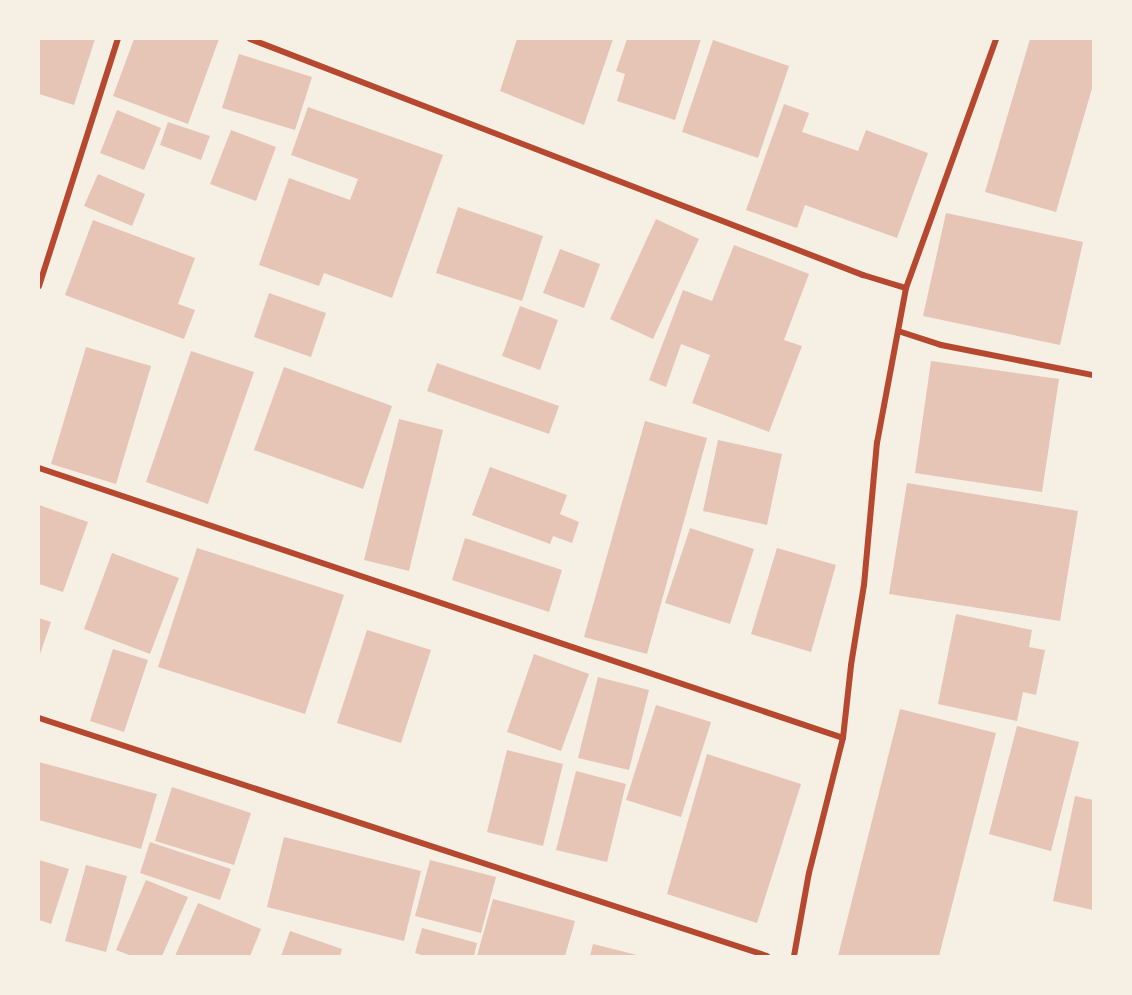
<!DOCTYPE html>
<html>
<head>
<meta charset="utf-8">
<style>
  body { margin:0 }
  #map { position:relative; width:1132px; height:995px; overflow:hidden; background:#f6efe4; font-family:"IBM Plex Serif",serif }
  div>[style] { position:absolute }
  .building>* { inset:0; background:#e6c5b7 }
  .minor>* { height:6px; margin:-3px; padding:0 3px; transform-origin:3px; border-radius:3px; background:#b5482f }
  span { translate:-50% -50%; white-space:nowrap; text-align:center; line-height:1.15; -webkit-text-stroke:5px #f6efe4; paint-order:stroke }
  .frame { position:absolute; inset:0; border:40px solid #f6efe4; pointer-events:none }
</style>
</head>
<body>
<div id="map">
  <div class="building">
    <i style="clip-path:polygon(39px 39px,95px 39px,74px 105px,39px 94px)"></i>
    <i style="clip-path:polygon(134px 39px,219px 39px,188px 124px,113px 96px)"></i>
    <i style="clip-path:polygon(517px 39px,613px 39px,584px 125px,500px 91px)"></i>
    <i style="clip-path:polygon(627px 39px,701px 39px,675px 120px,617px 101px,625px 74px,616px 71px)"></i>
    <i style="clip-path:polygon(1030px 39px,1093px 39px,1093px 85px,1056px 212px,985px 192px)"></i>
    <i style="clip-path:polygon(713px 40px,789px 66px,758px 158px,682px 132px)"></i>
    <i style="clip-path:polygon(239px 54px,312px 77px,295px 130px,222px 108px)"></i>
    <i style="clip-path:polygon(784px 104px,809px 113px,802px 132px,858px 151px,866px 130px,928px 153px,897px 238px,805px 205px,797px 228px,746px 210px)"></i>
    <i style="clip-path:polygon(308px 107px,443px 155px,392px 298px,324px 273px,319px 286px,259px 265px,289px 178px,350px 200px,358px 179px,291px 155px)"></i>
    <i style="clip-path:polygon(117px 110px,161px 128px,144px 170px,100px 153px)"></i>
    <i style="clip-path:polygon(168px 122px,210px 136px,201px 160px,160px 145px)"></i>
    <i style="clip-path:polygon(231px 130px,276px 147px,256px 201px,210px 184px)"></i>
    <i style="clip-path:polygon(98px 174px,145px 194px,132px 226px,84px 206px)"></i>
    <i style="clip-path:polygon(458px 207px,543px 236px,522px 301px,436px 273px)"></i>
    <i style="clip-path:polygon(946px 213px,1083px 242px,1060px 345px,923px 316px)"></i>
    <i style="clip-path:polygon(656px 219px,699px 239px,653px 339px,610px 319px)"></i>
    <i style="clip-path:polygon(93px 220px,195px 258px,178px 304px,195px 310px,184px 339px,65px 295px)"></i>
    <i style="clip-path:polygon(734px 245px,809px 274px,784px 340px,802px 346px,769px 432px,692px 403px,710px 355px,681px 344px,666px 387px,649px 380px,683px 290px,712px 301px)"></i>
    <i style="clip-path:polygon(560px 249px,600px 264px,584px 308px,543px 293px)"></i>
    <i style="clip-path:polygon(269px 293px,326px 313px,311px 357px,254px 337px)"></i>
    <i style="clip-path:polygon(520px 306px,558px 320px,540px 370px,502px 356px)"></i>
    <i style="clip-path:polygon(86px 347px,151px 366px,116px 484px,51px 464px)"></i>
    <i style="clip-path:polygon(191px 351px,254px 372px,208px 504px,146px 482px)"></i>
    <i style="clip-path:polygon(931px 361px,1059px 379px,1042px 492px,915px 473px)"></i>
    <i style="clip-path:polygon(437px 363px,559px 406px,549px 434px,427px 391px)"></i>
    <i style="clip-path:polygon(284px 367px,392px 406px,363px 489px,254px 450px)"></i>
    <i style="clip-path:polygon(399px 419px,443px 430px,409px 571px,364px 560px)"></i>
    <i style="clip-path:polygon(645px 421px,707px 438px,647px 654px,584px 637px)"></i>
    <i style="clip-path:polygon(718px 440px,782px 454px,767px 525px,703px 511px)"></i>
    <i style="clip-path:polygon(490px 467px,567px 495px,560px 514px,579px 522px,572px 543px,553px 536px,550px 544px,472px 515px)"></i>
    <i style="clip-path:polygon(907px 483px,1078px 511px,1060px 621px,889px 594px)"></i>
    <i style="clip-path:polygon(39px 505px,88px 522px,63px 592px,39px 584px)"></i>
    <i style="clip-path:polygon(690px 528px,754px 549px,730px 624px,665px 603px)"></i>
    <i style="clip-path:polygon(465px 538px,562px 570px,549px 612px,452px 580px)"></i>
    <i style="clip-path:polygon(197px 548px,344px 595px,305px 714px,158px 667px)"></i>
    <i style="clip-path:polygon(777px 548px,836px 565px,811px 652px,751px 634px)"></i>
    <i style="clip-path:polygon(112px 553px,179px 578px,150px 654px,84px 629px)"></i>
    <i style="clip-path:polygon(956px 614px,1032px 630px,1029px 647px,1045px 650px,1036px 695px,1023px 692px,1017px 721px,938px 704px)"></i>
    <i style="clip-path:polygon(39px 618px,51px 622px,39px 657px)"></i>
    <i style="clip-path:polygon(367px 630px,431px 650px,401px 743px,337px 723px)"></i>
    <i style="clip-path:polygon(113px 649px,148px 660px,124px 732px,90px 721px)"></i>
    <i style="clip-path:polygon(534px 654px,589px 674px,561px 751px,507px 732px)"></i>
    <i style="clip-path:polygon(598px 677px,649px 690px,629px 770px,578px 758px)"></i>
    <i style="clip-path:polygon(656px 705px,711px 722px,681px 817px,626px 800px)"></i>
    <i style="clip-path:polygon(900px 709px,996px 733px,939px 956px,838px 956px)"></i>
    <i style="clip-path:polygon(1017px 726px,1079px 742px,1051px 851px,989px 834px)"></i>
    <i style="clip-path:polygon(507px 750px,563px 764px,543px 846px,487px 832px)"></i>
    <i style="clip-path:polygon(707px 754px,801px 784px,757px 923px,667px 894px)"></i>
    <i style="clip-path:polygon(39px 762px,157px 794px,141px 849px,39px 820px)"></i>
    <i style="clip-path:polygon(576px 771px,626px 784px,607px 862px,556px 850px)"></i>
    <i style="clip-path:polygon(172px 787px,251px 813px,234px 865px,155px 841px)"></i>
    <i style="clip-path:polygon(1075px 796px,1093px 800px,1093px 910px,1053px 901px)"></i>
    <i style="clip-path:polygon(284px 837px,421px 871px,404px 941px,267px 907px)"></i>
    <i style="clip-path:polygon(150px 842px,231px 869px,220px 900px,140px 873px)"></i>
    <i style="clip-path:polygon(39px 860px,69px 869px,51px 924px,39px 920px)"></i>
    <i style="clip-path:polygon(430px 860px,496px 877px,481px 933px,415px 916px)"></i>
    <i style="clip-path:polygon(86px 865px,127px 876px,106px 952px,65px 941px)"></i>
    <i style="clip-path:polygon(146px 880px,188px 897px,162px 956px,132px 956px,116px 950px)"></i>
    <i style="clip-path:polygon(493px 899px,575px 921px,565px 956px,477px 956px)"></i>
    <i style="clip-path:polygon(198px 903px,261px 929px,250px 956px,175px 956px)"></i>
    <i style="clip-path:polygon(422px 928px,477px 943px,474px 956px,425px 956px,415px 953px)"></i>
    <i style="clip-path:polygon(290px 931px,342px 949px,340px 956px,281px 956px)"></i>
    <i style="clip-path:polygon(593px 944px,637px 955px,637px 956px,590px 956px)"></i>
  </div>
  <div class="minor">
    <i style="left:250px;top:39px;width:657px;rotate:21.06deg"></i>
    <i style="left:863px;top:275px;width:45px;rotate:16.8deg"></i>
    <i style="left:39px;top:286px;width:259px;rotate:-72.3deg"></i>
    <i style="left:898px;top:331px;width:45px;rotate:18deg"></i>
    <i style="left:941px;top:345px;width:155px;rotate:11.2deg"></i>
    <i style="left:39px;top:468px;width:848px;rotate:18.56deg"></i>
    <i style="left:39px;top:718px;width:766px;rotate:18.1deg"></i>
    <i style="left:794px;top:956px;width:84px;rotate:-79.8deg"></i>
    <i style="left:809px;top:873px;width:139px;rotate:-75.9deg"></i>
    <i style="left:843px;top:738px;width:73px;rotate:-83.7deg"></i>
    <i style="left:851px;top:665px;width:81px;rotate:-80.8deg"></i>
    <i style="left:864px;top:585px;width:143px;rotate:-84.8deg"></i>
    <i style="left:877px;top:443px;width:158px;rotate:-79.4deg"></i>
    <i style="left:906px;top:288px;width:265px;rotate:-70.1deg"></i>
  </div>
  <div class="frame"></div>
</div>
</body>
</html>
